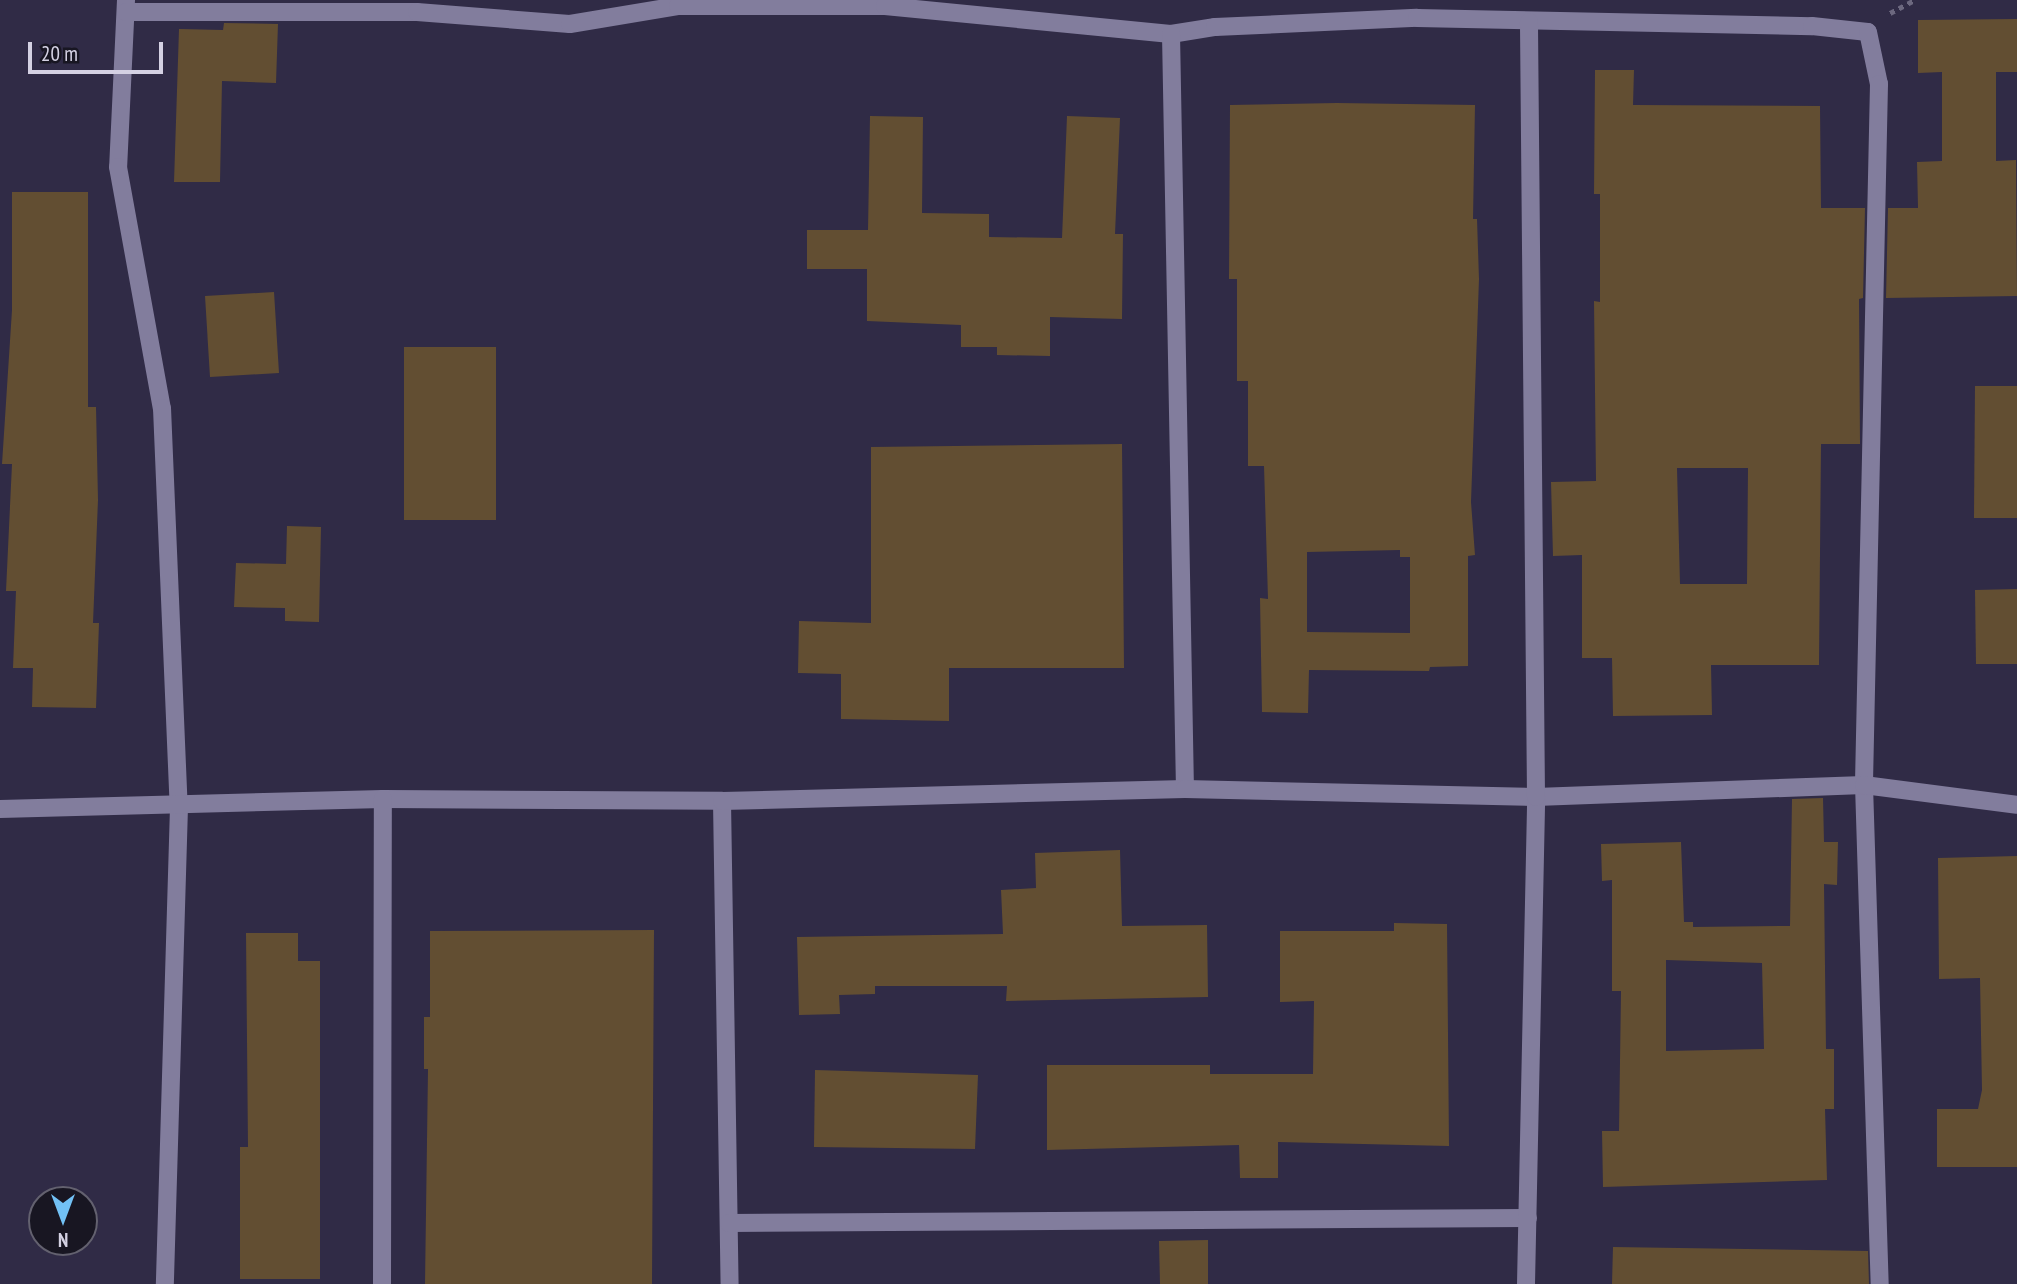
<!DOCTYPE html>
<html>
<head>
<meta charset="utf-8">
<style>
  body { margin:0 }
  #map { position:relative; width:2017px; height:1284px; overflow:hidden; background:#302b46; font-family:"PT Sans Narrow",sans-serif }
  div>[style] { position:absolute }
  .building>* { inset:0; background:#624e32 }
  .path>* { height:4.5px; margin-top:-2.25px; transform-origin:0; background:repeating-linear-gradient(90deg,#6c687f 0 5px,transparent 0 10px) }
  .minor>* { height:18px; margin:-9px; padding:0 9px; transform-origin:9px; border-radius:9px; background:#827d9d }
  span { translate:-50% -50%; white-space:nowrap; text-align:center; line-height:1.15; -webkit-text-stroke:5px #181622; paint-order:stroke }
  .north { position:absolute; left:28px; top:1186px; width:70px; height:70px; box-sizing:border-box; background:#181622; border:2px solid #63616f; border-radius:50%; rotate:180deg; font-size:19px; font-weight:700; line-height:28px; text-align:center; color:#d4d1e3 }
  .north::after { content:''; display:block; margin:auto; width:24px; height:32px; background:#72c1f5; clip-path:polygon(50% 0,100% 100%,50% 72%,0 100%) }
  .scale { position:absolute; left:28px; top:42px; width:135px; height:32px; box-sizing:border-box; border:4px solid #d4d1e3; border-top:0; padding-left:9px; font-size:21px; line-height:24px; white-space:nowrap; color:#d4d1e3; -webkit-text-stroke:5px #181622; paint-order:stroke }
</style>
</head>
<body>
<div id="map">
  <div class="building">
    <i style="clip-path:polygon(2017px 19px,2017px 72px,1996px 72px,1996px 161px,2016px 160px,2017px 296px,1886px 298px,1888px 208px,1918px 208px,1917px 162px,1942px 161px,1942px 72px,1918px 73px,1918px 20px)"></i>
    <i style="clip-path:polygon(224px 23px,278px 24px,276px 83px,222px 81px,220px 182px,174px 182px,179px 29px,223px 30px)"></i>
    <i style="clip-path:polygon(evenodd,1595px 70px,1634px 70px,1633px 105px,1820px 106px,1821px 208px,1865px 208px,1863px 298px,1859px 299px,1860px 444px,1821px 444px,1819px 665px,1711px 665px,1712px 715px,1613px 716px,1612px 658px,1582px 658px,1582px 555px,1553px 556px,1551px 482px,1596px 481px,1594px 301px,1600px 302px,1600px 194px,1594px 194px,1595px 70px,1677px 468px,1748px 468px,1747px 584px,1680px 584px,1677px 468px)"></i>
    <i style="clip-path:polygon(evenodd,1337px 103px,1475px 105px,1473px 219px,1477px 219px,1479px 279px,1471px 502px,1475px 555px,1468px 556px,1468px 666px,1430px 667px,1429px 671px,1309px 670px,1308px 713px,1262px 712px,1260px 598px,1268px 599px,1264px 466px,1248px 466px,1248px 381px,1237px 381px,1237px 279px,1229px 279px,1230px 105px,1337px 103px,1400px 550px,1400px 557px,1410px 557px,1410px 633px,1307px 632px,1307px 552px,1400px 550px)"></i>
    <i style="clip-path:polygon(870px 116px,923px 117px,922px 213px,989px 214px,989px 237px,1062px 238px,1067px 116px,1120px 118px,1115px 234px,1123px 234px,1122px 319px,1050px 317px,1050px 356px,997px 355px,997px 347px,961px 347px,961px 325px,867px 321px,867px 269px,807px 269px,807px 230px,868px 230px)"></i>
    <i style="clip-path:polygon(12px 192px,88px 192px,88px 407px,96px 407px,98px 500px,93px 623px,99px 623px,96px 708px,32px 707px,33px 668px,13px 668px,16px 591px,6px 591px,12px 464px,2px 464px,12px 310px)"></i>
    <i style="clip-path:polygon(274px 292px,279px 373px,210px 377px,205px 296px)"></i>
    <i style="clip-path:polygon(404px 347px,496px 347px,496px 520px,404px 520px)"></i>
    <i style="clip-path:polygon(1975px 386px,2017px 386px,2017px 518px,1974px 518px)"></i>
    <i style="clip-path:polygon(1122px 444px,1124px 668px,949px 668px,949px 721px,841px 719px,841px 674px,798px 673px,799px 621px,871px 623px,871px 447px)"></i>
    <i style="clip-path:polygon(287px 526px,321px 527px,319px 622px,285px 621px,285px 608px,234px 607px,236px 563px,286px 564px)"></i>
    <i style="clip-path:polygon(2017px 589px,2017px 664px,1976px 664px,1975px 590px)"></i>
    <i style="clip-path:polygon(evenodd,1823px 798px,1824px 842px,1838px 842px,1837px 885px,1824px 884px,1826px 1049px,1834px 1049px,1834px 1109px,1825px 1109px,1827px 1180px,1603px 1187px,1602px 1131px,1619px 1131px,1621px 991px,1612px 991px,1612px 880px,1602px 881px,1601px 844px,1681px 842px,1684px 922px,1693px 922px,1693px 927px,1790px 926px,1792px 799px,1823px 798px,1666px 960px,1762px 963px,1764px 1049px,1666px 1051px,1666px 960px)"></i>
    <i style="clip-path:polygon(1120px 850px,1122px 926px,1207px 925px,1208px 997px,1006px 1001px,1007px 986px,875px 986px,875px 994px,839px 995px,840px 1014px,799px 1015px,797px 937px,1003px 934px,1001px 890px,1036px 888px,1035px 853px)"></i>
    <i style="clip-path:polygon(2017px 856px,2017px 1167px,1937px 1167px,1937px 1109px,1978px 1109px,1982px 1090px,1980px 978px,1939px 979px,1938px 858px)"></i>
    <i style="clip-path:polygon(1394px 923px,1447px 924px,1449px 1146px,1278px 1142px,1278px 1178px,1240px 1178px,1239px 1145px,1047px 1150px,1047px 1065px,1210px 1065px,1210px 1074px,1313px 1074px,1314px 1001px,1280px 1002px,1280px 931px,1394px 931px)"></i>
    <i style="clip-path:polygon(654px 930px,652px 1284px,425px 1284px,428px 1069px,424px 1069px,424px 1017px,430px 1017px,430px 931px)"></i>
    <i style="clip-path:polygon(246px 933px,298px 933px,298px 961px,320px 961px,320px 1279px,240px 1279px,240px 1147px,248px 1147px)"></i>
    <i style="clip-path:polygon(815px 1070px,978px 1075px,975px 1149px,814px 1147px)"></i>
    <i style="clip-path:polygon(1208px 1240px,1208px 1284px,1160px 1284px,1159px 1241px)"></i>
    <i style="clip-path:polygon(1613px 1247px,1868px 1251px,1869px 1284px,1612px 1284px)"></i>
  </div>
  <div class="path">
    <i style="left:1890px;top:13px;width:27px;rotate:-28deg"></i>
  </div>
  <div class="minor">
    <i style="left:126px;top:0;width:167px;rotate:92.7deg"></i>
    <i style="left:118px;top:167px;width:245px;rotate:79.7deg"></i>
    <i style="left:162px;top:408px;width:399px;rotate:87.6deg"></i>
    <i style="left:179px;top:807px;width:477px;rotate:91.7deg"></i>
    <i style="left:126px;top:12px;width:291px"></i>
    <i style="left:417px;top:12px;width:153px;rotate:4.5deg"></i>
    <i style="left:570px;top:24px;width:109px;rotate:-9.5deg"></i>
    <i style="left:678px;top:6px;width:207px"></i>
    <i style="left:885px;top:6px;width:287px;rotate:5.6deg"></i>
    <i style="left:1171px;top:34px;width:45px;rotate:-9deg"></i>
    <i style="left:1215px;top:27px;width:202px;rotate:-2.6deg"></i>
    <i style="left:1417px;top:18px;width:395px;rotate:1.2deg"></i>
    <i style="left:1812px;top:26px;width:56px;rotate:6.1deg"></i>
    <i style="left:1868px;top:32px;width:53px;rotate:78.1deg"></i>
    <i style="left:1879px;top:84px;width:701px;rotate:91.23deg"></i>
    <i style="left:1864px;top:785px;width:499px;rotate:88.2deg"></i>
    <i style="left:1171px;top:34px;width:755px;rotate:88.94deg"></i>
    <i style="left:722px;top:801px;width:483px;rotate:89.1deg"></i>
    <i style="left:0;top:809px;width:383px;rotate:-1.5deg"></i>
    <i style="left:383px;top:799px;width:339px;rotate:0.3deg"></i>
    <i style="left:722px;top:801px;width:463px;rotate:-1.5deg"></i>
    <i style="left:1185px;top:789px;width:351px;rotate:1.3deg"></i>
    <i style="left:1536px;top:797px;width:328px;rotate:-2.1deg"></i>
    <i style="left:1864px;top:785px;width:154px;rotate:7.4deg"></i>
    <i style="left:729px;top:1223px;width:799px;rotate:-0.36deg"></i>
    <i style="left:382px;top:1284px;width:485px;rotate:-89.9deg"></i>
    <i style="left:1526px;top:1284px;width:487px;rotate:-88.8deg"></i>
    <i style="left:1536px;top:797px;width:775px;rotate:-90.52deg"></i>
  </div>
  <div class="north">N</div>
  <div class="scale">20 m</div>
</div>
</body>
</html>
